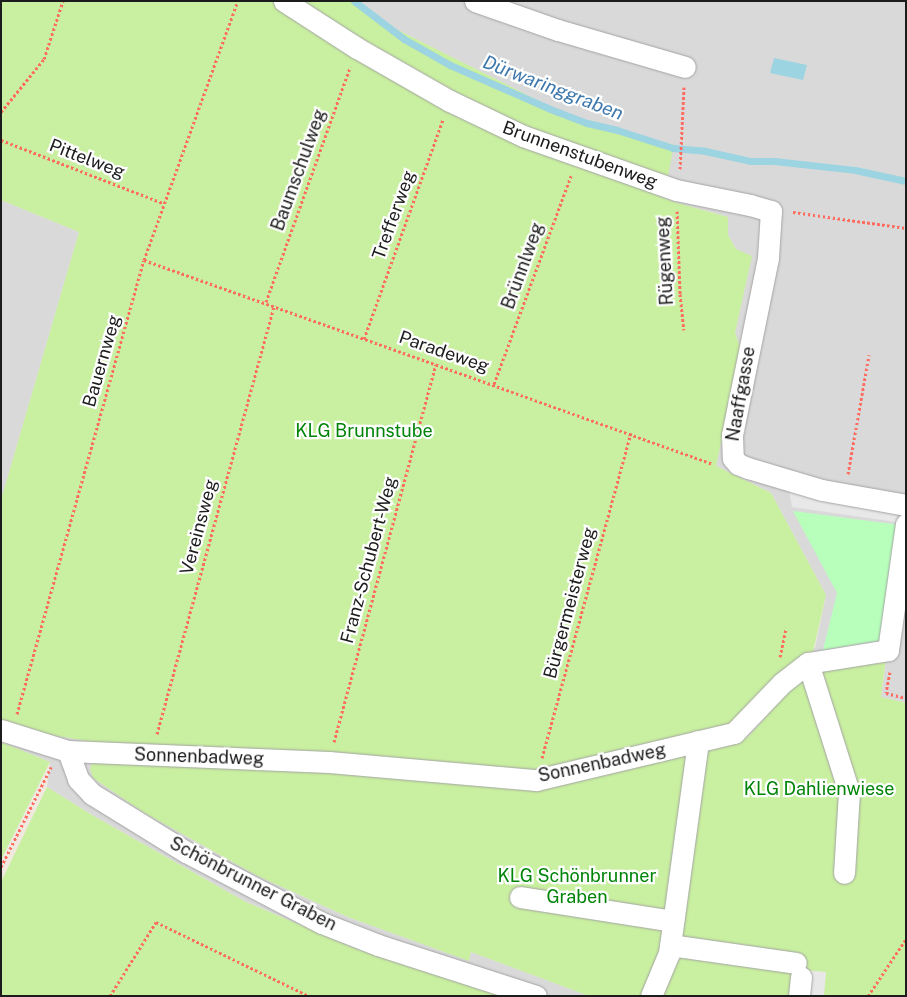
<!DOCTYPE html>
<html>
<head>
<meta charset="utf-8">
<style>
  body { margin:0 }
  #map { position:relative; width:907px; height:997px; overflow:hidden; background:#efe9e0; font-family:"Public Sans",sans-serif }
  div>[style] { position:absolute }
  .residential>* { inset:0; background:#dad9d9 }
  .grass>* { inset:0; background:#c9efa0 }
  .park>* { inset:0; background:#b7ffbb }
  .parking>* { inset:0; background:#e8e8e8 }
  .water>* { inset:0; background:#9cd4e1 }
  .stream>* { height:7px; margin:-3.5px; padding:0 3.5px; transform-origin:3.5px; border-radius:3.5px; background:#9cd4e1 }
  .path>* { height:3px; margin-top:-1.5px; transform-origin:0; background:repeating-linear-gradient(90deg,#ff6d61 0 2.5px,transparent 0 5px) }
  .roads { filter:drop-shadow(0 0 1px #a3a3a3) drop-shadow(0 0 1px #a3a3a3) }
  .minor>* { height:21px; margin:-10.5px; padding:0 10.5px; transform-origin:10.5px; border-radius:10.5px; background:#fff }
  span { translate:-50% -50%; white-space:nowrap; text-align:center; line-height:1.15; -webkit-text-stroke:4.5px #fff; paint-order:stroke }
  .street-label { font-size:18px; color:#1c1c1c }
  .park-label { font-size:18px; color:#008408 }
  .water-label { font-size:19px; color:#3e78ac; font-style:italic }
  .frame { position:absolute; inset:0; border:2px solid #1c1c1c; pointer-events:none }
</style>
</head>
<body>
<div id="map">
  <div class="residential">
    <i style="clip-path:polygon(356px 1px,906px 1px,906px 703px,881px 697px,886px 659px,809px 668px,748px 737px,532px 787px,93px 778px,143px 812px,258px 876px,348px 917px,469px 960px,471px 952px,589px 996px,502px 996px,356px 949px,244px 901px,92px 815px,47px 787px,50px 762px,1px 742px,1px 725px,10px 728px,152px 752px,815px 648px,826px 595px,771px 493px,716px 466px,741px 349px,735px 333px,751px 257px,736px 249px,728px 235px,728px 217px,674px 202px,498px 133px,451px 94px,616px 129px,563px 113px,513px 88px,396px 29px)"></i>
    <i style="clip-path:polygon(1px 200px,79px 232px,1px 500px)"></i>
  </div>
  <div class="grass">
    <i style="clip-path:polygon(1px 1px,276px 1px,498px 133px,674px 202px,728px 217px,728px 235px,736px 249px,752px 256px,735px 333px,741px 349px,716px 466px,771px 493px,826px 595px,813px 652px,724px 729px,546px 773px,152px 752px,10px 728px,1px 725px,1px 500px,79px 232px,1px 200px)"></i>
    <i style="clip-path:polygon(296px 1px,356px 1px,396px 29px,563px 113px,674px 145px,667px 181px,516px 127px)"></i>
    <i style="clip-path:polygon(886px 658px,881px 697px,906px 703px,906px 996px,589px 996px,471px 952px,469px 961px,348px 917px,258px 876px,143px 812px,93px 778px,90px 769px,94px 759px,433px 773px,532px 787px,748px 737px,809px 668px)"></i>
    <i style="clip-path:polygon(1px 742px,50px 762px,1px 860px)"></i>
    <i style="clip-path:polygon(47px 787px,92px 815px,244px 901px,356px 949px,502px 996px,1px 996px,1px 882px)"></i>
  </div>
  <div class="park">
    <i style="clip-path:polygon(793px 511px,900px 525px,883px 640px,823px 650px,837px 593px)"></i>
  </div>
  <div class="parking">
    <i style="clip-path:polygon(789px 491px,898px 512px,896px 522px,792px 507px)"></i>
    <i style="clip-path:polygon(794px 969px,826px 972px,824px 996px,792px 996px)"></i>
  </div>
  <div class="water">
    <i style="clip-path:polygon(774px 58px,807px 65px,803px 80px,770px 73px)"></i>
  </div>
  <div class="stream">
    <i style="left:354px;top:1px;width:63px;rotate:37.2deg"></i>
    <i style="left:404px;top:39px;width:53px;rotate:29.5deg"></i>
    <i style="left:450px;top:65px;width:109px;rotate:23.7deg"></i>
    <i style="left:550px;top:109px;width:40px;rotate:21deg"></i>
    <i style="left:587px;top:123px;width:31px;rotate:13deg"></i>
    <i style="left:617px;top:130px;width:59px;rotate:17.8deg"></i>
    <i style="left:673px;top:148px;width:32px;rotate:5deg"></i>
    <i style="left:705px;top:151px;width:46px;rotate:12.5deg"></i>
    <i style="left:750px;top:161px;width:24px"></i>
    <i style="left:774px;top:161px;width:81px;rotate:6.3deg"></i>
    <i style="left:855px;top:170px;width:52px;rotate:12.2deg"></i>
  </div>
  <div class="path">
    <i style="left:1px;top:112px;width:68px;rotate:-50.9deg"></i>
    <i style="left:44px;top:59px;width:61px;rotate:-71.9deg"></i>
    <i style="left:1px;top:140px;width:174px;rotate:21.3deg"></i>
    <i style="left:680px;top:169px;width:82px;rotate:-87.2deg"></i>
    <i style="left:677px;top:211px;width:83px;rotate:87.9deg"></i>
    <i style="left:680px;top:294px;width:36px;rotate:84deg"></i>
    <i style="left:793px;top:212px;width:114px;rotate:8.1deg"></i>
    <i style="left:144px;top:260px;width:604px;rotate:19.72deg"></i>
    <i style="left:266px;top:302px;width:250px;rotate:-70.3deg"></i>
    <i style="left:364px;top:339px;width:233px;rotate:-70.2deg"></i>
    <i style="left:494px;top:384px;width:222px;rotate:-69.7deg"></i>
    <i style="left:848px;top:474px;width:121px;rotate:-80deg"></i>
    <i style="left:780px;top:657px;width:30px;rotate:-78deg"></i>
    <i style="left:890px;top:672px;width:21px;rotate:101deg"></i>
    <i style="left:886px;top:693px;width:21px;rotate:14deg"></i>
    <i style="left:17px;top:714px;width:471px;rotate:-74.4deg"></i>
    <i style="left:144px;top:260px;width:276px;rotate:-70.1deg"></i>
    <i style="left:157px;top:734px;width:445px;rotate:-74.7deg"></i>
    <i style="left:334px;top:742px;width:391px;rotate:-74.9deg"></i>
    <i style="left:542px;top:758px;width:337px;rotate:-74.7deg"></i>
    <i style="left:1px;top:867px;width:112px;rotate:-63.4deg"></i>
    <i style="left:110px;top:996px;width:87px;rotate:-58.1deg"></i>
    <i style="left:156px;top:922px;width:170px;rotate:25.8deg"></i>
    <i style="left:868px;top:996px;width:69px;rotate:-56.3deg"></i>
  </div>
  <div class="roads">
    <div class="minor">
      <i style="left:284px;top:1px;width:87px;rotate:32.8deg"></i>
      <i style="left:357px;top:48px;width:107px;rotate:29.7deg"></i>
      <i style="left:450px;top:101px;width:81px;rotate:25.6deg"></i>
      <i style="left:523px;top:136px;width:162px;rotate:19.4deg"></i>
      <i style="left:676px;top:190px;width:76px;rotate:11.5deg"></i>
      <i style="left:750px;top:205px;width:22px;rotate:16deg"></i>
      <i style="left:771px;top:211px;width:47px;rotate:93.7deg"></i>
      <i style="left:768px;top:258px;width:181px;rotate:101.5deg"></i>
      <i style="left:732px;top:435px;width:23px;rotate:88deg"></i>
      <i style="left:733px;top:458px;width:8px;rotate:50deg"></i>
      <i style="left:738px;top:464px;width:11px;rotate:22deg"></i>
      <i style="left:748px;top:468px;width:77px;rotate:16.6deg"></i>
      <i style="left:822px;top:490px;width:85px;rotate:10.1deg"></i>
      <i style="left:475px;top:1px;width:88px;rotate:19.3deg"></i>
      <i style="left:558px;top:30px;width:132px;rotate:16.2deg"></i>
      <i style="left:808px;top:663px;width:135px;rotate:72.4deg"></i>
      <i style="left:849px;top:792px;width:81px;rotate:93.5deg"></i>
      <i style="left:1px;top:730px;width:70px;rotate:17.4deg"></i>
      <i style="left:68px;top:751px;width:261px;rotate:2.4deg"></i>
      <i style="left:329px;top:762px;width:208px;rotate:5deg"></i>
      <i style="left:536px;top:780px;width:204px;rotate:-13.4deg"></i>
      <i style="left:734px;top:733px;width:69px;rotate:-46.2deg"></i>
      <i style="left:782px;top:683px;width:33px;rotate:-38deg"></i>
      <i style="left:808px;top:663px;width:81px;rotate:-9.2deg"></i>
      <i style="left:888px;top:650px;width:127px;rotate:-81.9deg"></i>
      <i style="left:68px;top:751px;width:30px;rotate:70deg"></i>
      <i style="left:78px;top:779px;width:21px;rotate:47deg"></i>
      <i style="left:92px;top:794px;width:110px;rotate:31.7deg"></i>
      <i style="left:186px;top:852px;width:153px;rotate:27.6deg"></i>
      <i style="left:322px;top:923px;width:60px;rotate:21.4deg"></i>
      <i style="left:378px;top:945px;width:166px;rotate:17.9deg"></i>
      <i style="left:520px;top:897px;width:155px;rotate:8.9deg"></i>
      <i style="left:670px;top:945px;width:127px;rotate:8.1deg"></i>
      <i style="left:651px;top:996px;width:47px;rotate:-67.3deg"></i>
      <i style="left:669px;top:953px;width:214px;rotate:-82.2deg"></i>
      <i style="left:799px;top:996px;width:19px;rotate:-84deg"></i>
    </div>
  </div>
  <div class="street-label">
    <span style="left:580px;top:155px;rotate:20deg">Brunnenstubenweg</span>
    <span style="left:87px;top:159px;rotate:21deg">Pittelweg</span>
    <span style="left:299px;top:170px;rotate:-70deg">Baumschulweg</span>
    <span style="left:394px;top:215px;rotate:-70deg">Trefferweg</span>
    <span style="left:665px;top:261px;rotate:-93deg">Rügenweg</span>
    <span style="left:523px;top:266px;rotate:-70deg">Brünnlweg</span>
    <span style="left:444px;top:352px;rotate:19deg">Paradeweg</span>
    <span style="left:102px;top:361px;rotate:-74deg">Bauernweg</span>
    <span style="left:741px;top:394px;rotate:-80deg">Naaffgasse</span>
    <span style="left:199px;top:527px;rotate:-75deg">Vereinsweg</span>
    <span style="left:369px;top:560px;rotate:-75deg">Franz-Schubert-Weg</span>
    <span style="left:570px;top:603px;rotate:-75deg">Bürgermeisterweg</span>
    <span style="left:199px;top:757px;rotate:2deg">Sonnenbadweg</span>
    <span style="left:602px;top:763px;rotate:-12deg">Sonnenbadweg</span>
    <span style="left:253px;top:884px;rotate:27deg">Schönbrunner Graben</span>
  </div>
  <div class="park-label">
    <span style="left:364px;top:431px">KLG Brunnstube</span>
    <span style="left:819px;top:789px">KLG Dahlienwiese</span>
    <span style="left:577px;top:887px">KLG Schönbrunner<br>Graben</span>
  </div>
  <div class="water-label">
    <span style="left:553px;top:88px;rotate:21deg">Dürwaringgraben</span>
  </div>
  <div class="frame"></div>
</div>
</body>
</html>
